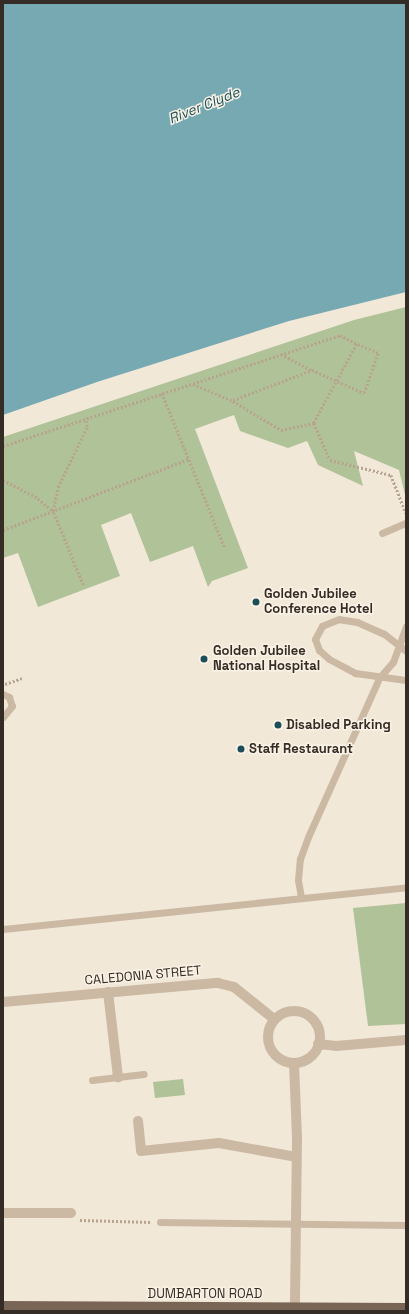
<!DOCTYPE html>
<html>
<head>
<meta charset="utf-8">
<style>
  body { margin:0 }
  #map { position:relative; width:409px; height:1314px; overflow:hidden; background:#f2e8d8; font-family:"Space Grotesk",sans-serif }
  div>[style] { position:absolute }
  .green>* { inset:0; background:#b0c298 }
  .water>* { inset:0; background:#76a9b1 }
  .path>* { height:2.5px; margin-top:-1.25px; transform-origin:0; background:repeating-linear-gradient(90deg,#b7a38e 0 2px,transparent 0 4px) }
  .lane>* { height:7px; margin:-3.5px; padding:0 3.5px; transform-origin:3.5px; border-radius:3.5px; background:#cbb9a4 }
  .street>* { height:10px; margin:-5px; padding:0 5px; transform-origin:5px; border-radius:5px; background:#cbb9a4 }
  .street>.ring { margin:-5px; padding:0; box-sizing:content-box; background:none; border:10px solid #cbb9a4; border-radius:50% }
  .primary>* { height:10px; margin:-5px; padding:0 5px; transform-origin:5px; border-radius:5px; background:#796556 }
  .dots>* { width:11px; height:11px; translate:-50% -50%; box-sizing:border-box; border:2px solid #faf2e5; border-radius:50% }
  span { translate:-50% -50%; white-space:nowrap; text-align:center; line-height:1.15; -webkit-text-stroke:3px #faf2e5; paint-order:stroke }
  .poi-label { font-size:13px; color:#362c26; font-weight:700 }
  .left { translate:0 -50%; text-align:left }
  .street-label { font-size:13px; color:#362c26 }
  .water-label { font-size:14px; color:#1a4f59; font-style:italic }
  .frame { position:absolute; inset:0; border:4px solid #362c26; pointer-events:none }
</style>
</head>
<body>
<div id="map">
  <div class="green">
    <i style="clip-path:polygon(406px 307px,406px 499px,399px 470px,354px 451px,363px 486px,318px 465px,307px 441px,288px 448px,240px 431px,234px 415px,195px 429px,248px 568px,212px 581px,208px 587px,193px 546px,150px 562px,131px 513px,101px 525px,120px 576px,38px 607px,18px 553px,3px 558px,3px 437px,354px 320px)"></i>
    <i style="clip-path:polygon(406px 903px,406px 1024px,368px 1026px,353px 908px)"></i>
    <i style="clip-path:polygon(183px 1079px,185px 1095px,155px 1098px,153px 1082px)"></i>
  </div>
  <div class="water">
    <i style="clip-path:polygon(3px 3px,406px 3px,406px 292px,289px 321px,97px 382px,3px 415px)"></i>
  </div>
  <div class="path">
    <i style="left:281px;top:354px;width:34px;rotate:28deg"></i>
    <i style="left:193px;top:384px;width:43px;rotate:23deg"></i>
    <i style="left:233px;top:401px;width:56px;rotate:31.1deg"></i>
    <i style="left:281px;top:430px;width:34px;rotate:-12deg"></i>
    <i style="left:314px;top:423px;width:40px;rotate:66.6deg"></i>
    <i style="left:330px;top:460px;width:63px;rotate:13.8deg"></i>
    <i style="left:391px;top:475px;width:41px;rotate:68.5deg"></i>
    <i style="left:162px;top:393px;width:167px;rotate:67.9deg"></i>
    <i style="left:233px;top:400px;width:85px;rotate:-20.8deg"></i>
    <i style="left:312px;top:370px;width:57px;rotate:23.9deg"></i>
    <i style="left:364px;top:393px;width:42px;rotate:-70.7deg"></i>
    <i style="left:378px;top:353px;width:23px;rotate:-157deg"></i>
    <i style="left:3px;top:446px;width:355px;rotate:-18.2deg"></i>
    <i style="left:340px;top:335px;width:19px;rotate:28deg"></i>
    <i style="left:357px;top:344px;width:90px;rotate:118.6deg"></i>
    <i style="left:3px;top:480px;width:36px;rotate:27deg"></i>
    <i style="left:35px;top:496px;width:23px;rotate:40deg"></i>
    <i style="left:3px;top:530px;width:199px;rotate:-20.9deg"></i>
    <i style="left:83px;top:585px;width:80px;rotate:-112.1deg"></i>
    <i style="left:53px;top:511px;width:25px;rotate:-78deg"></i>
    <i style="left:58px;top:487px;width:67px;rotate:-64.2deg"></i>
    <i style="left:87px;top:427px;width:9px;rotate:-103deg"></i>
    <i style="left:5px;top:684px;width:18px;rotate:-19deg"></i>
    <i style="left:80px;top:1220px;width:71px;rotate:1.6deg"></i>
  </div>
  <div class="lane">
    <i style="left:382px;top:533px;width:26px;rotate:-23deg"></i>
    <i style="left:406px;top:651px;width:28px;rotate:-142deg"></i>
    <i style="left:384px;top:634px;width:30px;rotate:-156deg"></i>
    <i style="left:357px;top:622px;width:18px;rotate:-171deg"></i>
    <i style="left:339px;top:619px;width:18px;rotate:158deg"></i>
    <i style="left:322px;top:626px;width:15px;rotate:118deg"></i>
    <i style="left:315px;top:639px;width:12px;rotate:70deg"></i>
    <i style="left:319px;top:650px;width:13px;rotate:42deg"></i>
    <i style="left:329px;top:659px;width:30px;rotate:28deg"></i>
    <i style="left:355px;top:673px;width:51px;rotate:7.8deg"></i>
    <i style="left:3px;top:694px;width:7px;rotate:27deg"></i>
    <i style="left:9px;top:697px;width:9px;rotate:72deg"></i>
    <i style="left:12px;top:706px;width:14px;rotate:129deg"></i>
    <i style="left:301px;top:897px;width:17px;rotate:-100deg"></i>
    <i style="left:298px;top:880px;width:21px;rotate:-85deg"></i>
    <i style="left:300px;top:859px;width:23px;rotate:-70deg"></i>
    <i style="left:308px;top:837px;width:174px;rotate:-65.9deg"></i>
    <i style="left:379px;top:678px;width:21px;rotate:-49deg"></i>
    <i style="left:393px;top:662px;width:38px;rotate:-70deg"></i>
    <i style="left:3px;top:929px;width:405px;rotate:-5.9deg"></i>
    <i style="left:92px;top:1080px;width:52px;rotate:-6.6deg"></i>
    <i style="left:160px;top:1222px;width:246px;rotate:0.7deg"></i>
  </div>
  <div class="street">
    <i style="left:108px;top:992px;width:86px;rotate:83.3deg"></i>
    <i style="left:3px;top:1002px;width:216px;rotate:-5.1deg"></i>
    <i style="left:218px;top:983px;width:16px;rotate:14deg"></i>
    <i style="left:234px;top:987px;width:51px;rotate:38.7deg"></i>
    <i class="ring" style="left:268px;top:1011px;width:42px;height:42px"></i>
    <i style="left:318px;top:1044px;width:18px;rotate:6deg"></i>
    <i style="left:336px;top:1046px;width:70px;rotate:-4.9deg"></i>
    <i style="left:294px;top:1063px;width:75px;rotate:87.7deg"></i>
    <i style="left:297px;top:1138px;width:170px;rotate:90.7deg"></i>
    <i style="left:138px;top:1121px;width:30px;rotate:84deg"></i>
    <i style="left:141px;top:1151px;width:78px;rotate:-5.9deg"></i>
    <i style="left:219px;top:1143px;width:78px;rotate:10.3deg"></i>
    <i style="left:3px;top:1213px;width:68px"></i>
  </div>
  <div class="primary">
    <i style="left:3px;top:1306px;width:403px;rotate:0.3deg"></i>
  </div>
  <div class="dots">
    <i style="left:256px;top:602px;background:#1a4f59"></i>
    <i style="left:204px;top:659px;background:#1a4f59"></i>
    <i style="left:278px;top:725px;background:#1a4f59"></i>
    <i style="left:241px;top:749px;background:#1a4f59"></i>
  </div>
  <div class="poi-label">
    <span class="left" style="left:264px;top:602px">Golden Jubilee<br>Conference Hotel</span>
    <span class="left" style="left:213px;top:659px">Golden Jubilee<br>National Hospital</span>
    <span class="left" style="left:286px;top:725px">Disabled Parking</span>
    <span class="left" style="left:249px;top:749px">Staff Restaurant</span>
  </div>
  <div class="street-label">
    <span style="left:143px;top:976px;rotate:-5deg">CALEDONIA STREET</span>
    <span style="left:205px;top:1294px">DUMBARTON ROAD</span>
  </div>
  <div class="water-label">
    <span style="left:204px;top:105px;rotate:-22deg">River Clyde</span>
  </div>
  <div class="frame"></div>
</div>
</body>
</html>
